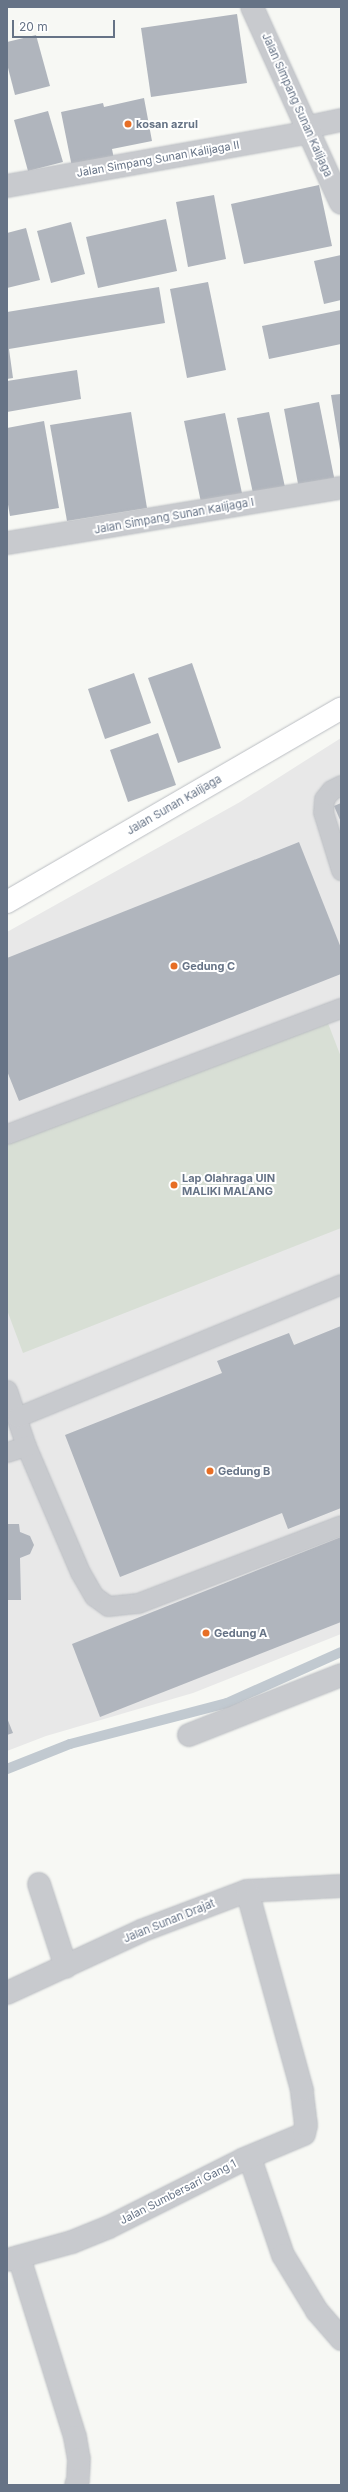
<!DOCTYPE html>
<html>
<head>
<meta charset="utf-8">
<style>
  body { margin:0 }
  #map { position:relative; width:348px; height:2492px; overflow:hidden; background:#f7f8f4; font-family:Inter,sans-serif }
  div>[style] { position:absolute }
  .built>* { inset:0; background:#e8e8e8 }
  .green>* { inset:0; background:#d8dfd5 }
  .stream>* { height:10px; margin:-5px; padding:0 5px; transform-origin:5px; border-radius:5px; background:#c1c9d0 }
  .building>* { inset:0; background:#b0b5bd }
  .roads { filter:drop-shadow(0 0 1px #babdc2) drop-shadow(0 0 1px #babdc2) }
  .service>* { height:19px; margin:-9.5px; padding:0 9.5px; transform-origin:9.5px; border-radius:9.5px; background:#c8cace }
  .minor>* { height:22px; margin:-11px; padding:0 11px; transform-origin:11px; border-radius:11px; background:#c8cace }
  .secondary>* { height:22px; margin:-11px; padding:0 11px; transform-origin:11px; border-radius:11px; background:#fff }
  .dots>* { width:11px; height:11px; translate:-50% -50%; box-sizing:border-box; border:2px solid #fff; border-radius:50% }
  span { translate:-50% -50%; white-space:nowrap; text-align:center; line-height:1.15; -webkit-text-stroke:4px #fff; paint-order:stroke }
  .street-label { font-size:11px; color:#667386 }
  .poi-label { font-size:11px; color:#667386; font-weight:700 }
  .left { translate:0 -50%; text-align:left }
  .frame { position:absolute; inset:0; border:8px solid #667386; pointer-events:none }
  .scale { position:absolute; left:12px; top:20px; width:103px; height:18px; box-sizing:border-box; border:2px solid #667386; border-top:0; padding-left:5px; font-size:12px; line-height:14px; white-space:nowrap; color:#667386; -webkit-text-stroke:3px #fff; paint-order:stroke }
</style>
</head>
<body>
<div id="map">
  <div class="built">
    <i style="clip-path:polygon(341px 738px,341px 1634px,193px 1693px,46px 1736px,7px 1751px,7px 932px,240px 802px)"></i>
  </div>
  <div class="green">
    <i style="clip-path:polygon(326px 1018px,341px 1057px,341px 1228px,23px 1353px,7px 1310px,7px 1143px)"></i>
  </div>
  <div class="stream">
    <i style="left:7px;top:1769px;width:68px;rotate:-21.6deg"></i>
    <i style="left:70px;top:1744px;width:162px;rotate:-14.6deg"></i>
    <i style="left:227px;top:1703px;width:125px;rotate:-24.1deg"></i>
  </div>
  <div class="building">
    <i style="clip-path:polygon(237px 14px,247px 83px,151px 97px,141px 28px)"></i>
    <i style="clip-path:polygon(36px 35px,50px 86px,15px 95px,7px 64px,7px 42px)"></i>
    <i style="clip-path:polygon(144px 98px,152px 141px,112px 149px,114px 159px,72px 167px,61px 112px,103px 103px,104px 107px)"></i>
    <i style="clip-path:polygon(48px 111px,63px 162px,28px 171px,14px 120px)"></i>
    <i style="clip-path:polygon(319px 185px,332px 246px,244px 264px,231px 204px)"></i>
    <i style="clip-path:polygon(214px 195px,226px 259px,188px 267px,176px 202px)"></i>
    <i style="clip-path:polygon(166px 219px,177px 271px,98px 288px,86px 237px)"></i>
    <i style="clip-path:polygon(71px 222px,85px 274px,51px 283px,37px 231px)"></i>
    <i style="clip-path:polygon(26px 228px,40px 280px,7px 288px,7px 233px)"></i>
    <i style="clip-path:polygon(341px 255px,341px 300px,324px 304px,314px 261px)"></i>
    <i style="clip-path:polygon(208px 282px,226px 370px,187px 378px,170px 289px)"></i>
    <i style="clip-path:polygon(159px 287px,165px 323px,9px 349px,13px 378px,7px 379px,7px 312px)"></i>
    <i style="clip-path:polygon(341px 310px,341px 344px,269px 359px,262px 326px)"></i>
    <i style="clip-path:polygon(77px 370px,81px 399px,7px 412px,7px 381px)"></i>
    <i style="clip-path:polygon(341px 394px,341px 450px,340px 450px,331px 395px)"></i>
    <i style="clip-path:polygon(319px 402px,335px 482px,299px 489px,284px 409px)"></i>
    <i style="clip-path:polygon(131px 412px,147px 508px,67px 521px,50px 425px)"></i>
    <i style="clip-path:polygon(269px 412px,286px 492px,254px 498px,237px 418px)"></i>
    <i style="clip-path:polygon(225px 413px,243px 498px,202px 507px,184px 421px)"></i>
    <i style="clip-path:polygon(44px 421px,59px 508px,10px 516px,7px 499px,7px 428px)"></i>
    <i style="clip-path:polygon(192px 663px,221px 748px,178px 763px,148px 678px)"></i>
    <i style="clip-path:polygon(134px 673px,151px 723px,105px 739px,88px 689px)"></i>
    <i style="clip-path:polygon(158px 733px,176px 785px,128px 802px,110px 750px)"></i>
    <i style="clip-path:polygon(341px 803px,341px 822px,334px 806px)"></i>
    <i style="clip-path:polygon(299px 842px,341px 948px,341px 974px,19px 1101px,7px 1071px,7px 958px)"></i>
    <i style="clip-path:polygon(341px 1326px,341px 1508px,288px 1529px,282px 1513px,120px 1577px,65px 1435px,222px 1373px,217px 1361px,289px 1333px,294px 1345px)"></i>
    <i style="clip-path:polygon(7px 1524px,19px 1524px,20px 1532px,30px 1536px,34px 1545px,30px 1554px,20px 1558px,21px 1600px,7px 1600px)"></i>
    <i style="clip-path:polygon(341px 1537px,341px 1622px,100px 1717px,72px 1644px)"></i>
    <i style="clip-path:polygon(7px 1718px,13px 1733px,7px 1735px)"></i>
  </div>
  <div class="roads">
    <div class="service">
      <i style="left:341px;top:785px;width:11px;rotate:153deg"></i>
      <i style="left:331px;top:790px;width:11px;rotate:128deg"></i>
      <i style="left:324px;top:799px;width:13px;rotate:94deg"></i>
      <i style="left:323px;top:812px;width:61px;rotate:72.8deg"></i>
      <i style="left:7px;top:1134px;width:357px;rotate:-20.7deg"></i>
      <i style="left:7px;top:1390px;width:59px;rotate:71.3deg"></i>
      <i style="left:26px;top:1446px;width:137px;rotate:66.8deg"></i>
      <i style="left:80px;top:1572px;width:28px;rotate:60deg"></i>
      <i style="left:94px;top:1596px;width:17px;rotate:36deg"></i>
      <i style="left:108px;top:1606px;width:30px;rotate:-6deg"></i>
      <i style="left:138px;top:1603px;width:217px;rotate:-21deg"></i>
      <i style="left:17px;top:1417px;width:350px;rotate:-22.3deg"></i>
      <i style="left:7px;top:1452px;width:20px;rotate:-18deg"></i>
    </div>
    <div class="minor">
      <i style="left:252px;top:7px;width:215px;rotate:65.6deg"></i>
      <i style="left:308px;top:127px;width:34px;rotate:-12deg"></i>
      <i style="left:7px;top:186px;width:308px;rotate:-10.1deg"></i>
      <i style="left:7px;top:543px;width:338px;rotate:-9.4deg"></i>
      <i style="left:189px;top:1735px;width:163px;rotate:-21.5deg"></i>
      <i style="left:39px;top:1884px;width:87px;rotate:72deg"></i>
      <i style="left:7px;top:1993px;width:148px;rotate:-24.8deg"></i>
      <i style="left:141px;top:1931px;width:113px;rotate:-20.7deg"></i>
      <i style="left:247px;top:1891px;width:94px;rotate:-3deg"></i>
      <i style="left:247px;top:2159px;width:7px;rotate:45deg"></i>
      <i style="left:252px;top:2164px;width:96px;rotate:71.2deg"></i>
      <i style="left:283px;top:2255px;width:66px;rotate:58.7deg"></i>
      <i style="left:317px;top:2311px;width:37px;rotate:49deg"></i>
      <i style="left:19px;top:2257px;width:189px;rotate:72.7deg"></i>
      <i style="left:75px;top:2437px;width:22px;rotate:80deg"></i>
      <i style="left:79px;top:2459px;width:21px;rotate:93deg"></i>
      <i style="left:78px;top:2480px;width:5px;rotate:112deg"></i>
      <i style="left:7px;top:2260px;width:67px;rotate:-15.5deg"></i>
      <i style="left:72px;top:2242px;width:40px;rotate:-22deg"></i>
      <i style="left:109px;top:2227px;width:149px;rotate:-26.7deg"></i>
      <i style="left:242px;top:2160px;width:67px;rotate:-22.8deg"></i>
      <i style="left:304px;top:2134px;width:9px;rotate:-77deg"></i>
      <i style="left:306px;top:2125px;width:35px;rotate:-97deg"></i>
      <i style="left:302px;top:2090px;width:206px;rotate:-105.4deg"></i>
    </div>
    <div class="secondary">
      <i style="left:7px;top:902px;width:386px;rotate:-30.1deg"></i>
    </div>
  </div>
  <div class="dots">
    <i style="left:128px;top:124px;background:#e76e25"></i>
    <i style="left:174px;top:966px;background:#e76e25"></i>
    <i style="left:174px;top:1185px;background:#e76e25"></i>
    <i style="left:210px;top:1471px;background:#e76e25"></i>
    <i style="left:206px;top:1633px;background:#e76e25"></i>
  </div>
  <div class="street-label">
    <span style="left:297px;top:105px;rotate:66deg">Jalan Simpang Sunan Kalijaga</span>
    <span style="left:158px;top:159px;rotate:-10deg">Jalan Simpang Sunan Kalijaga II</span>
    <span style="left:174px;top:516px;rotate:-10deg">Jalan Simpang Sunan Kalijaga I</span>
    <span style="left:174px;top:805px;rotate:-30deg">Jalan Sunan Kalijaga</span>
    <span style="left:169px;top:1921px;rotate:-22deg">Jalan Sunan Drajat</span>
    <span style="left:178px;top:2192px;rotate:-27deg">Jalan Sumbersari Gang 1</span>
  </div>
  <div class="poi-label">
    <span class="left" style="left:136px;top:124px">kosan azrul</span>
    <span class="left" style="left:182px;top:966px">Gedung C</span>
    <span class="left" style="left:182px;top:1185px">Lap Olahraga UIN<br>MALIKI MALANG</span>
    <span class="left" style="left:218px;top:1471px">Gedung B</span>
    <span class="left" style="left:214px;top:1633px">Gedung A</span>
  </div>
  <div class="frame"></div>
  <div class="scale">20 m</div>
</div>
</body>
</html>
